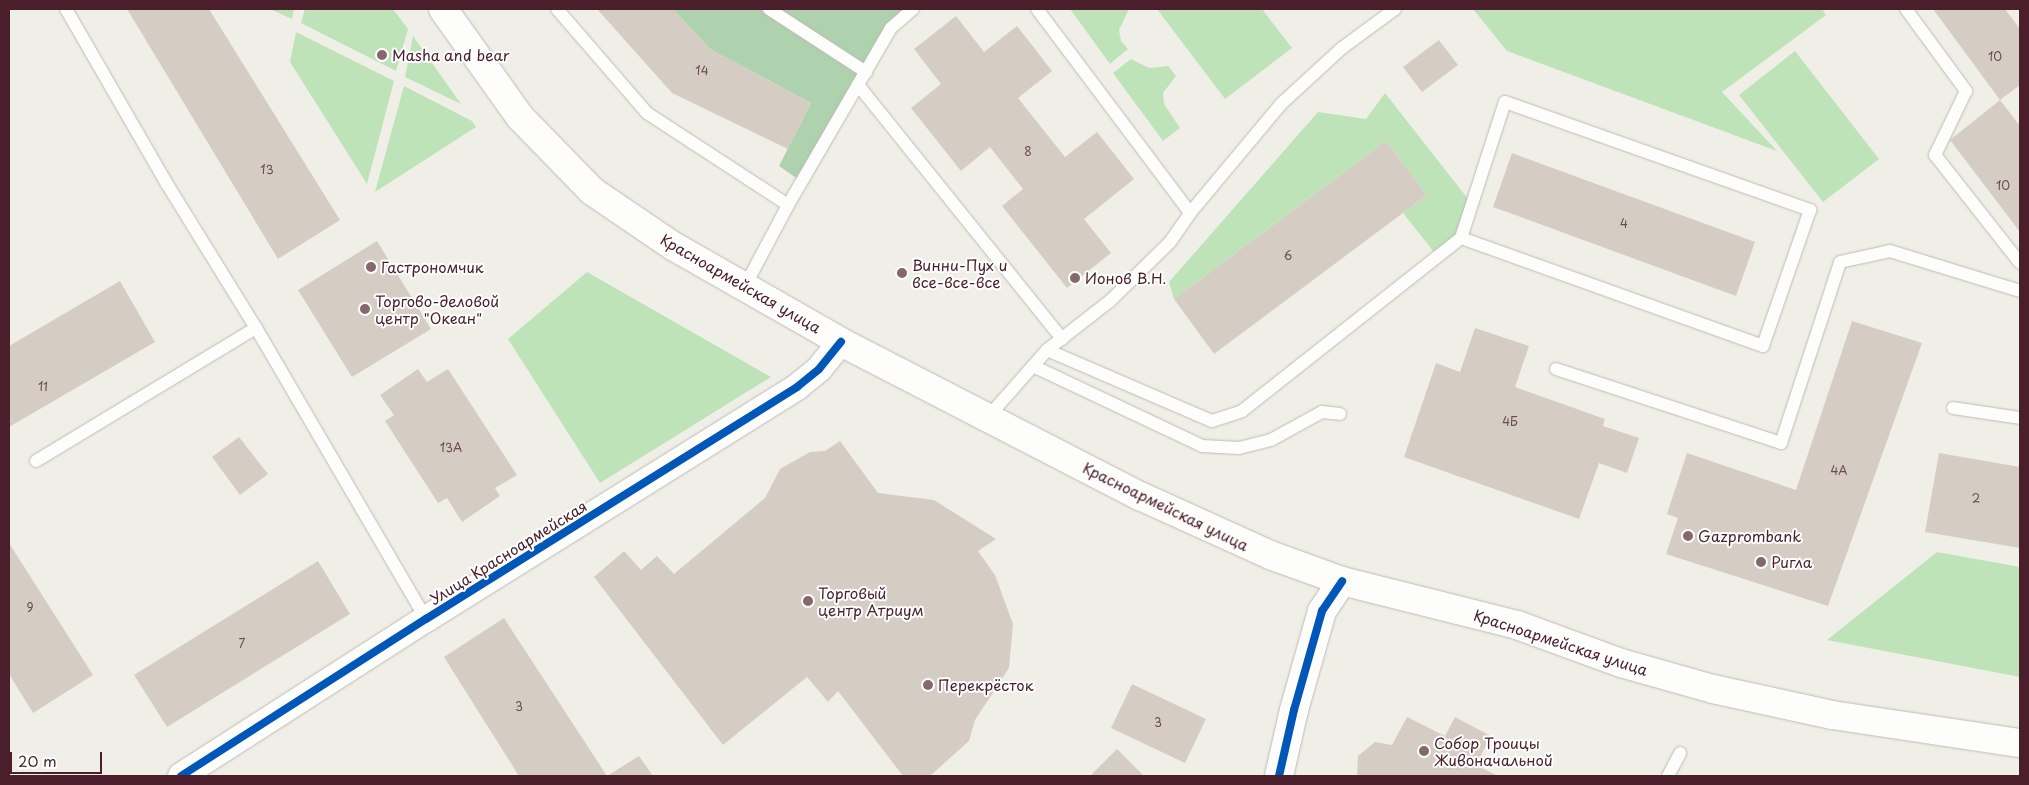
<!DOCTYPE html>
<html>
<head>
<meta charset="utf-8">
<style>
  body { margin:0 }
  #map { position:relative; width:2029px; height:785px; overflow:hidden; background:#f0efe7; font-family:"Playpen Sans",sans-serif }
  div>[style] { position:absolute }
  .green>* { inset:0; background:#bee3b9 }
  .forest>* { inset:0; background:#aed2ad }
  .building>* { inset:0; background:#d5cdc4 }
  .roads { filter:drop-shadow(0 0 1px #bfbab7) drop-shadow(0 0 1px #bfbab7) }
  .lane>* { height:12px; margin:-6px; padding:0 6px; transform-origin:6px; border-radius:6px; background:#fdfdfb }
  .street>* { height:26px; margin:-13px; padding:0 13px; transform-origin:13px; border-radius:13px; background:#fdfdfb }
  .secondary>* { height:28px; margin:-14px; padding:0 14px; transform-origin:14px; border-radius:14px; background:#fdfdfb }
  .cycleway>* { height:8px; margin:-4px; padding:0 4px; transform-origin:4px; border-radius:4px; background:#0057b8 }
  .dots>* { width:14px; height:14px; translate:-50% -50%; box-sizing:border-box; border:2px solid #fff; border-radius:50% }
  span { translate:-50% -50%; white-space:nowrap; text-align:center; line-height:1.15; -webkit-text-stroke:4px #fff; paint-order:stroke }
  .number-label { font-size:12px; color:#6d4a51 }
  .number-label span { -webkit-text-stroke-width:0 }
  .poi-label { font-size:15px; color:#4a1f2b }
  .left { translate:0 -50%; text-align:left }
  .street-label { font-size:15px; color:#4a1f2b }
  .frame { position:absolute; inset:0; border:10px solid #4a1f2b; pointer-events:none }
  .scale { position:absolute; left:10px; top:752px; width:92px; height:22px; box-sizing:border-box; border:2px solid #4a1f2b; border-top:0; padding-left:6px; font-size:15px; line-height:18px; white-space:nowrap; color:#4a1f2b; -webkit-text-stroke:4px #fff; paint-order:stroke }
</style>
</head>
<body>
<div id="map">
  <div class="green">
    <i style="clip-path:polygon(270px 9px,294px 9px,292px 19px)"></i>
    <i style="clip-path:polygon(305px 9px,393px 9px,408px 29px,396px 71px,301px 23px)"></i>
    <i style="clip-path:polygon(1070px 9px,1129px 9px,1119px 30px,1121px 41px,1128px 49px,1110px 64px)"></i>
    <i style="clip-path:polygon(1157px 9px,1262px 9px,1292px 48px,1225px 99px)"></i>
    <i style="clip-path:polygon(1473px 9px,1822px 9px,1826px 15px,1722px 92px,1777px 151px,1507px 51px)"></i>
    <i style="clip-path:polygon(296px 32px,394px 81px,367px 184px,290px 62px)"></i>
    <i style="clip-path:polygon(413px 36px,461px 104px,405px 77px)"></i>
    <i style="clip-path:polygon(1795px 51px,1879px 159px,1823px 202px,1739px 95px)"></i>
    <i style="clip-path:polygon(1131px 59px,1149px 68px,1168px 66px,1176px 76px,1163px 93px,1164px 104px,1180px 128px,1163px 141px,1113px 73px)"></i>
    <i style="clip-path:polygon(404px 86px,472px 121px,476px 127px,375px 192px)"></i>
    <i style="clip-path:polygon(1385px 93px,1472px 204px,1461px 238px,1438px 257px,1403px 213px,1427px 195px,1386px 141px,1174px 299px,1169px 282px,1318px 112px,1366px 119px)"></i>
    <i style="clip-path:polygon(587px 272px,771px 377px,600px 483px,508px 339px)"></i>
    <i style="clip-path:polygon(1937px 552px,2020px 567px,2020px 677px,1827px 640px)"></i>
  </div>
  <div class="forest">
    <i style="clip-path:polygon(673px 9px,913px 9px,891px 28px,802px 182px,779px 166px,811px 103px,710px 49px)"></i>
  </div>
  <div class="building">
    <i style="clip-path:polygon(127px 9px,209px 9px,340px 220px,278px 259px)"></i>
    <i style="clip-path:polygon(597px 9px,673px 9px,710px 49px,811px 103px,788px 149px,672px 93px)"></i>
    <i style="clip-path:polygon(1933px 9px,2005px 9px,2020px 29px,2020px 85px,2000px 100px)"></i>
    <i style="clip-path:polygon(956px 16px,984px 52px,1017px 26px,1052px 71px,1018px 98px,1065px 157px,1097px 132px,1134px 179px,1084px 219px,1111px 253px,1067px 288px,1002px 206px,1023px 189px,990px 147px,961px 171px,911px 108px,941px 84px,914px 49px)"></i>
    <i style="clip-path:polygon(1439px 40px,1458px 65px,1422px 92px,1403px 67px)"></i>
    <i style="clip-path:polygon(2000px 100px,2020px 126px,2020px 232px,1950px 140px)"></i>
    <i style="clip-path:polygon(1386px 141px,1427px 195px,1214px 354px,1174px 299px)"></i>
    <i style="clip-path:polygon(1512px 153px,1755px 242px,1736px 296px,1493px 207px)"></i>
    <i style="clip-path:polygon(377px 241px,431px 329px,352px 377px,298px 290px)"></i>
    <i style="clip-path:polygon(120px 281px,155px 342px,9px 427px,9px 346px)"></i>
    <i style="clip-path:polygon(1852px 321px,1922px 343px,1828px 606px,1666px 554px,1678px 518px,1667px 514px,1687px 453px,1796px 490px)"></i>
    <i style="clip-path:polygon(1475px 328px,1529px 346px,1515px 387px,1605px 419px,1603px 426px,1639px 438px,1627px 473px,1599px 463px,1579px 519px,1404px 457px,1436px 363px,1460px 372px)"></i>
    <i style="clip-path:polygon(418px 369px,427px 382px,448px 369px,517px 475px,495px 488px,500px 496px,462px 522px,447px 498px,438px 503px,385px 421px,394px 415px,380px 395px)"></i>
    <i style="clip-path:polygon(239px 437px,268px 474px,240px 495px,212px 457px)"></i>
    <i style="clip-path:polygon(840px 441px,878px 493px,934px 500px,996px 539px,978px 551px,995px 575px,1013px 624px,1009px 668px,975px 720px,969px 741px,930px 776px,903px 776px,838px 691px,828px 702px,807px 677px,723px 745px,594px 577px,624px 551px,641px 570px,657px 556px,674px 574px,765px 498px,780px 469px,810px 452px,825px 451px)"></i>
    <i style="clip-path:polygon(1939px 453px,2020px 467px,2020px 548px,1925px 532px)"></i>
    <i style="clip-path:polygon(9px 543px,93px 675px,33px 713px,9px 674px)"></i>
    <i style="clip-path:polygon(318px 561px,350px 614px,167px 727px,134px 675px)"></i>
    <i style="clip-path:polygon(504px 618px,607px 776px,639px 756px,653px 776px,519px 776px,444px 657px)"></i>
    <i style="clip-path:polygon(1132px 684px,1206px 719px,1185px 763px,1111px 728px)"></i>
    <i style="clip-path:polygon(1407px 717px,1445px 736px,1455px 717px,1491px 736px,1476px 765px,1498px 776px,1357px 776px,1358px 756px,1375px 742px,1392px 745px)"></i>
    <i style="clip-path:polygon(1117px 749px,1144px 776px,1090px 776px)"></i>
  </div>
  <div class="roads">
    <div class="lane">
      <i style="left:66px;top:9px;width:202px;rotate:60deg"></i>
      <i style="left:167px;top:184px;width:169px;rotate:58.3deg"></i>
      <i style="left:256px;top:328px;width:337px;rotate:59.7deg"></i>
      <i style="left:557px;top:9px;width:138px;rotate:49.1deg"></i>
      <i style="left:647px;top:113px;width:168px;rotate:33.1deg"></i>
      <i style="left:769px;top:9px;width:116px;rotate:33deg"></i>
      <i style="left:1037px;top:9px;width:255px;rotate:53.1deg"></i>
      <i style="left:1906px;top:9px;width:102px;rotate:53.8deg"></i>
      <i style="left:1966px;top:91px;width:71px;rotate:115.8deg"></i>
      <i style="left:1935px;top:155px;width:137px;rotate:51.8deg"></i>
      <i style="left:858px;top:85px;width:326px;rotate:51.2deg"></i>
      <i style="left:745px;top:286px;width:92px;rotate:-62deg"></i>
      <i style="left:788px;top:205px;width:205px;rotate:-59.8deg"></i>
      <i style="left:891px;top:28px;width:29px;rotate:-41deg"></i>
      <i style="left:1047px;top:350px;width:180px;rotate:23.3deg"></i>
      <i style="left:1212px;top:421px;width:32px;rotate:-18deg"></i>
      <i style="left:1242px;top:411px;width:279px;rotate:-38.3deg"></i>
      <i style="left:1461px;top:238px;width:143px;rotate:-72.1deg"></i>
      <i style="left:1505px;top:102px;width:324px;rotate:19.5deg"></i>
      <i style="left:1810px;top:210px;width:144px;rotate:109.1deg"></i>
      <i style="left:1763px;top:346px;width:321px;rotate:-160.3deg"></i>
      <i style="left:1033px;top:366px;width:187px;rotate:25.3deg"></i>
      <i style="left:1202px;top:446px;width:37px;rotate:3deg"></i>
      <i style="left:1239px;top:448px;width:33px;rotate:-14deg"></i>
      <i style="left:1271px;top:440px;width:58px;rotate:-28.8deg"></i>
      <i style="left:1322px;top:412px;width:18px;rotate:6deg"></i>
      <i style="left:1556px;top:369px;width:237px;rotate:18.2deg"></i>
      <i style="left:1781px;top:443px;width:190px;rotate:-71.9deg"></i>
      <i style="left:1840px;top:262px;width:51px;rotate:-12.4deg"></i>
      <i style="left:1890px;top:251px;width:136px;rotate:17.1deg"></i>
      <i style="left:1953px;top:408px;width:68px;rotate:8.5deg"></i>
      <i style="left:988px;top:417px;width:89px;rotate:-48.6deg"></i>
      <i style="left:1047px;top:350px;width:80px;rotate:-37.9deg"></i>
      <i style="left:1110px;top:301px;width:84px;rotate:-44.5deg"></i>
      <i style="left:1170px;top:242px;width:35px;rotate:-55deg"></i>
      <i style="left:1190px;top:213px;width:142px;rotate:-50.1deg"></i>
      <i style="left:1281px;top:104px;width:83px;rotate:-42.6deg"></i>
      <i style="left:1342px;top:48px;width:66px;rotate:-36.3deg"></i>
      <i style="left:36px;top:461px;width:257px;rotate:-31.2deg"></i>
      <i style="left:1668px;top:776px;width:26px;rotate:-62deg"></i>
    </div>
    <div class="street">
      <i style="left:181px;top:776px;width:291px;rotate:-32.7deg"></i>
      <i style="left:426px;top:619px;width:438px;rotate:-32deg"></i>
      <i style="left:797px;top:387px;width:28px;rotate:-39deg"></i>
      <i style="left:819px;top:369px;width:35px;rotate:-51deg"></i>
    </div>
    <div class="secondary">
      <i style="left:443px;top:9px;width:133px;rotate:54.5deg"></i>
      <i style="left:520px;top:117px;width:103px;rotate:45.8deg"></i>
      <i style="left:592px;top:191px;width:98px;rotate:34.2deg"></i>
      <i style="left:673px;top:246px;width:193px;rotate:29.7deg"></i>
      <i style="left:841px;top:342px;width:336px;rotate:27.3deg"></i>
      <i style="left:1140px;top:496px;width:143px;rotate:24.4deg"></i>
      <i style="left:1270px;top:555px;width:77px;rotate:19.9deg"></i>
      <i style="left:1342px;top:581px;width:180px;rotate:14.1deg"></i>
      <i style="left:1517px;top:625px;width:111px;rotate:20.1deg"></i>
      <i style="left:1621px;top:663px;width:96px;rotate:15.8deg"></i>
      <i style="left:1713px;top:689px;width:122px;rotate:12.3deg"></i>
      <i style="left:1832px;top:715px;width:190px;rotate:8.5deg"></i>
      <i style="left:1279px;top:776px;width:68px;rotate:-77.2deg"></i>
      <i style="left:1294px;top:710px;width:103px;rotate:-74.2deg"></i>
      <i style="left:1322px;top:611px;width:36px;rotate:-56deg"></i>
    </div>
  </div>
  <div class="cycleway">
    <i style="left:181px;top:776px;width:291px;rotate:-32.7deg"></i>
    <i style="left:426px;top:619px;width:438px;rotate:-32deg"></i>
    <i style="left:797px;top:387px;width:28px;rotate:-39deg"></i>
    <i style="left:819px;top:369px;width:35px;rotate:-51deg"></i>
    <i style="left:1279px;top:776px;width:68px;rotate:-77.2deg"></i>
    <i style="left:1294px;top:710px;width:103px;rotate:-74.2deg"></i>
    <i style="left:1322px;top:611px;width:36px;rotate:-56deg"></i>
  </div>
  <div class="dots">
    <i style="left:382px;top:55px;background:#84686d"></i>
    <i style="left:371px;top:267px;background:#84686d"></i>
    <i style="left:902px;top:273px;background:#84686d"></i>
    <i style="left:1075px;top:278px;background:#84686d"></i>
    <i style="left:365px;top:309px;background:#84686d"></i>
    <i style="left:1688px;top:536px;background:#84686d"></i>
    <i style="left:1761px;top:562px;background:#84686d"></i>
    <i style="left:808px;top:601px;background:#84686d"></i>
    <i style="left:928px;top:685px;background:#84686d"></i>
    <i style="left:1424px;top:751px;background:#84686d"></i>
  </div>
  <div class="number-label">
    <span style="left:1995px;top:57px">10</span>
    <span style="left:702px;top:71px">14</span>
    <span style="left:1028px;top:152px">8</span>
    <span style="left:267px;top:170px">13</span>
    <span style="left:2003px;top:186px">10</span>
    <span style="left:1624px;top:224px">4</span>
    <span style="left:1288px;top:256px">6</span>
    <span style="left:43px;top:387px">11</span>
    <span style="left:1510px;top:422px">4Б</span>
    <span style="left:451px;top:448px">13А</span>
    <span style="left:1839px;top:471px">4А</span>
    <span style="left:1976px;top:499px">2</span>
    <span style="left:30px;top:608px">9</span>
    <span style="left:242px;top:644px">7</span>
    <span style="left:519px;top:707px">3</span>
    <span style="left:1158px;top:723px">3</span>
  </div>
  <div class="poi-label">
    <span class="left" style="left:392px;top:55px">Masha and bear</span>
    <span class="left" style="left:912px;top:273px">Винни-Пух и<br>все-все-все</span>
    <span class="left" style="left:381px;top:267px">Гастрономчик</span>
    <span class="left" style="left:1085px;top:278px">Ионов В.Н.</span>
    <span class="left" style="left:375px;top:309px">Торгово-деловой<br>центр "Океан"</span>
    <span class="left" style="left:1698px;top:536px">Gazprombank</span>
    <span class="left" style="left:1771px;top:562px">Ригла</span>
    <span class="left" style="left:818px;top:601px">Торговый<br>центр Атриум</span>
    <span class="left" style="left:938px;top:685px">Перекрёсток</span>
    <span class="left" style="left:1434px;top:751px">Собор Троицы<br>Живоначальной</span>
  </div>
  <div class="street-label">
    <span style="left:741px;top:283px;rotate:30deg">Красноармейская улица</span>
    <span style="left:1166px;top:506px;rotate:26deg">Красноармейская улица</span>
    <span style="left:508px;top:552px;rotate:-32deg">Улица Красноармейская</span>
    <span style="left:1561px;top:642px;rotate:18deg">Красноармейская улица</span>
  </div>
  <div class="frame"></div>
  <div class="scale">20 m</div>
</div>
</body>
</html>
